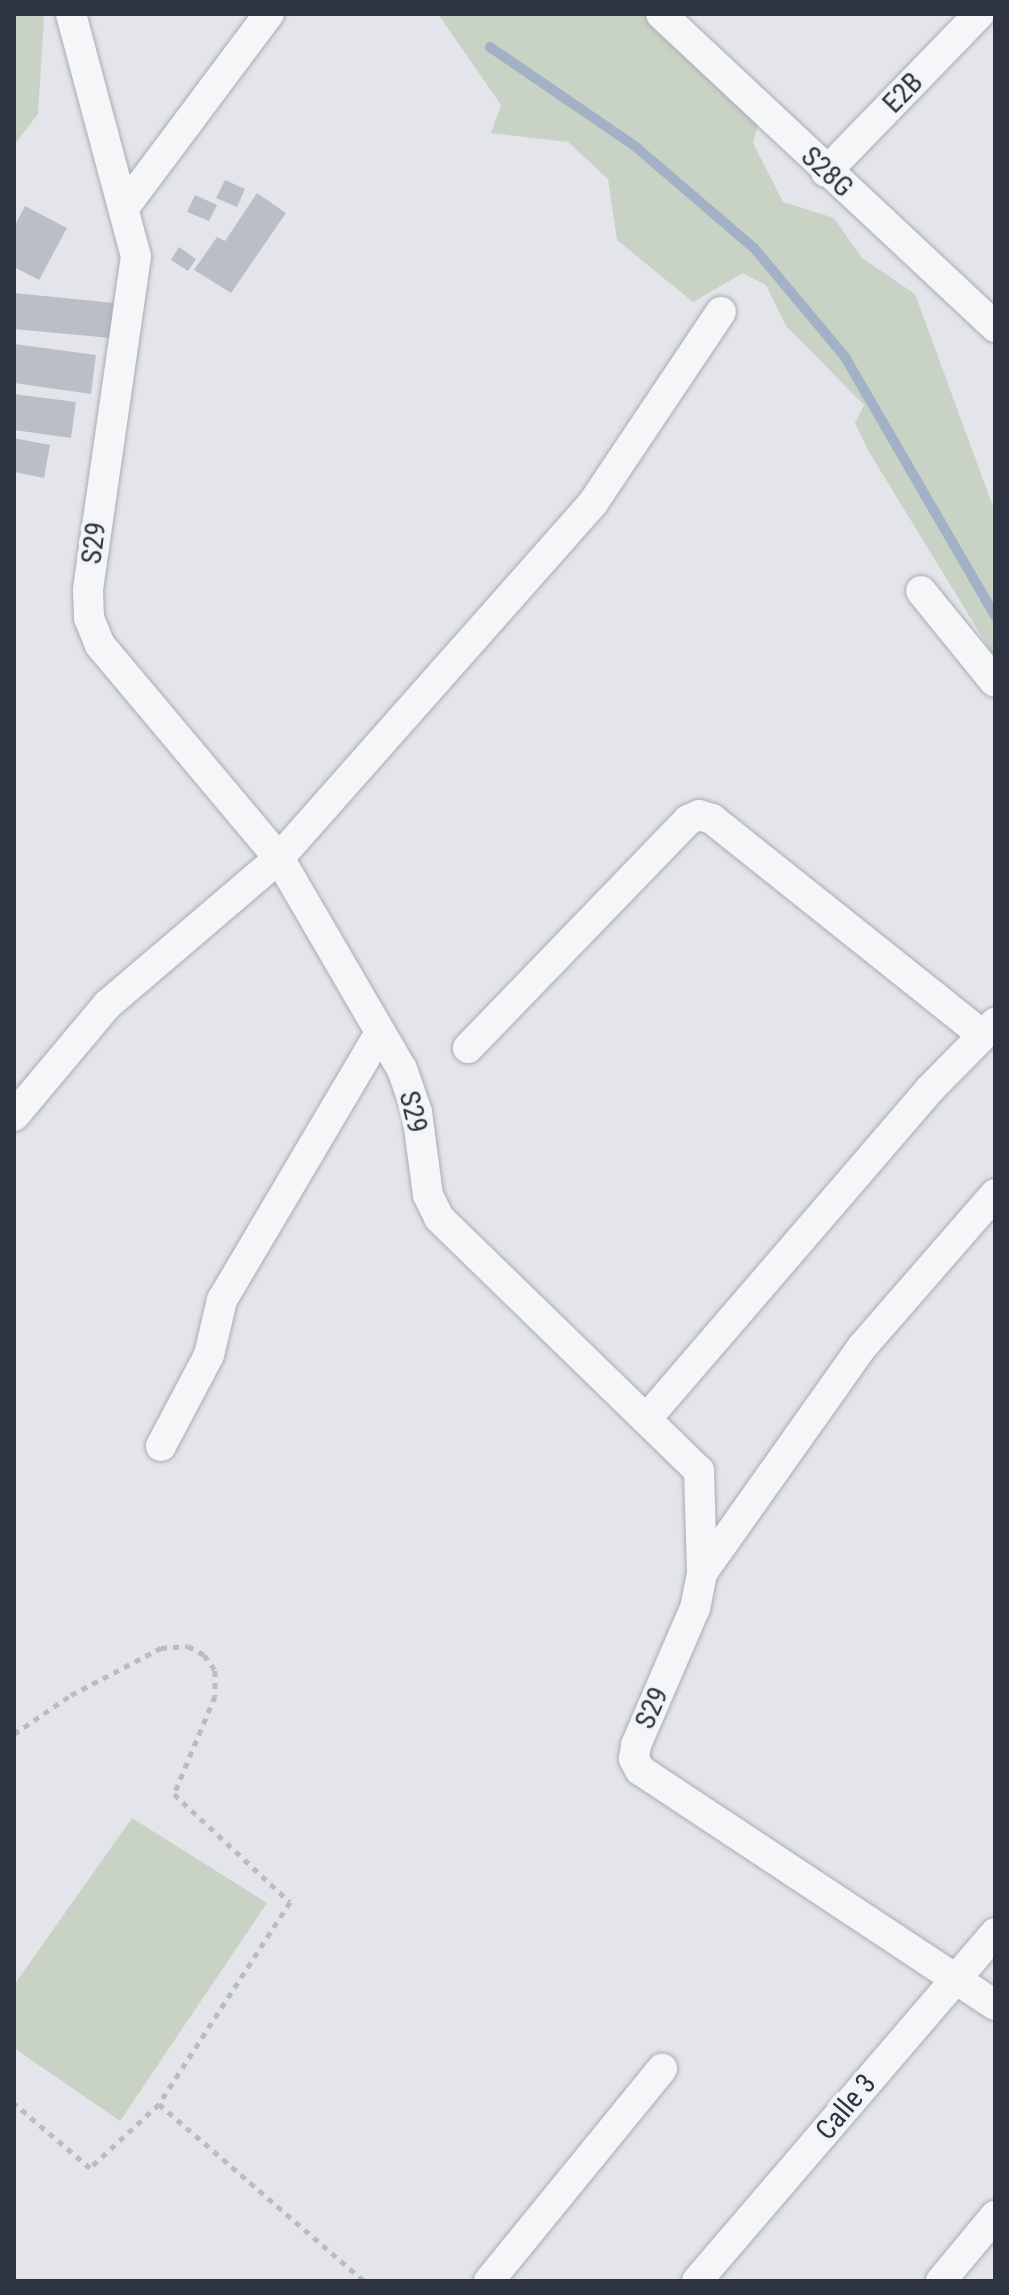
<!DOCTYPE html>
<html>
<head>
<meta charset="utf-8">
<style>
  body { margin:0 }
  #map { position:relative; width:1009px; height:2295px; overflow:hidden; background:#e3e5ea; font-family:"Roboto Condensed",sans-serif }
  div>[style] { position:absolute }
  .green>* { inset:0; background:#c8d2c5 }
  .stream>* { height:10px; margin:-5px; padding:0 5px; transform-origin:5px; border-radius:5px; background:#a2b1c5 }
  .building>* { inset:0; background:#bbbec6 }
  .path>* { height:5px; margin-top:-2.5px; transform-origin:0; background:repeating-linear-gradient(90deg,#b9bcc1 0 6px,transparent 0 12px) }
  .roads { filter:drop-shadow(0 0 2px #a9acb4) drop-shadow(0 0 2px #a9acb4) }
  .minor>* { height:30px; margin:-15px; padding:0 15px; transform-origin:15px; border-radius:15px; background:#f5f6f8 }
  span { translate:-50% -50%; white-space:nowrap; text-align:center; line-height:1.15; -webkit-text-stroke:8px #f3f4f7; paint-order:stroke }
  .street-label { font-size:28px; color:#2d3340 }
  .frame { position:absolute; inset:0; border:16px solid #2d3340; pointer-events:none }
</style>
</head>
<body>
<div id="map">
  <div class="green">
    <i style="clip-path:polygon(14px 14px,42px 14px,44px 19px,38px 114px,14px 145px)"></i>
    <i style="clip-path:polygon(438px 14px,647px 14px,759px 121px,753px 143px,783px 202px,834px 218px,862px 258px,915px 294px,995px 512px,995px 658px,869px 452px,855px 423px,864px 405px,786px 326px,766px 285px,743px 273px,693px 302px,617px 240px,608px 179px,568px 142px,491px 133px,501px 105px)"></i>
    <i style="clip-path:polygon(132px 1818px,267px 1903px,120px 2121px,14px 2048px,14px 1985px)"></i>
  </div>
  <div class="stream">
    <i style="left:490px;top:47px;width:177px;rotate:34.4deg"></i>
    <i style="left:636px;top:147px;width:155px;rotate:40.6deg"></i>
    <i style="left:754px;top:248px;width:142px;rotate:50.1deg"></i>
    <i style="left:845px;top:357px;width:299px;rotate:59.9deg"></i>
  </div>
  <div class="building">
    <i style="clip-path:polygon(225px 180px,245px 189px,237px 207px,216px 198px)"></i>
    <i style="clip-path:polygon(257px 193px,286px 213px,231px 293px,194px 270px,217px 237px,225px 241px)"></i>
    <i style="clip-path:polygon(195px 195px,217px 205px,209px 221px,187px 212px)"></i>
    <i style="clip-path:polygon(25px 206px,67px 228px,39px 280px,14px 267px,14px 227px)"></i>
    <i style="clip-path:polygon(179px 247px,196px 259px,188px 271px,171px 260px)"></i>
    <i style="clip-path:polygon(14px 293px,114px 303px,111px 338px,14px 329px)"></i>
    <i style="clip-path:polygon(14px 344px,96px 355px,91px 394px,14px 383px)"></i>
    <i style="clip-path:polygon(14px 394px,76px 402px,71px 438px,14px 430px)"></i>
    <i style="clip-path:polygon(14px 438px,50px 445px,44px 478px,14px 472px)"></i>
  </div>
  <div class="path">
    <i style="left:14px;top:1734px;width:69px;rotate:-34.4deg"></i>
    <i style="left:71px;top:1695px;width:102px;rotate:-27.6deg"></i>
    <i style="left:161px;top:1648px;width:27px;rotate:-4deg"></i>
    <i style="left:188px;top:1646px;width:18px;rotate:29deg"></i>
    <i style="left:204px;top:1655px;width:19px;rotate:54deg"></i>
    <i style="left:215px;top:1670px;width:26px;rotate:90deg"></i>
    <i style="left:215px;top:1696px;width:106px;rotate:112.7deg"></i>
    <i style="left:174px;top:1794px;width:158px;rotate:43deg"></i>
    <i style="left:290px;top:1902px;width:241px;rotate:123deg"></i>
    <i style="left:159px;top:2104px;width:94px;rotate:137.2deg"></i>
    <i style="left:90px;top:2168px;width:100px;rotate:-139.5deg"></i>
    <i style="left:159px;top:2104px;width:271px;rotate:40.8deg"></i>
  </div>
  <div class="roads">
    <div class="minor">
      <i style="left:71px;top:14px;width:251px;rotate:75deg"></i>
      <i style="left:136px;top:256px;width:337px;rotate:98.2deg"></i>
      <i style="left:88px;top:590px;width:28px;rotate:88deg"></i>
      <i style="left:89px;top:618px;width:29px;rotate:68deg"></i>
      <i style="left:100px;top:645px;width:278px;rotate:50deg"></i>
      <i style="left:279px;top:858px;width:244px;rotate:59.8deg"></i>
      <i style="left:402px;top:1069px;width:46px;rotate:70.8deg"></i>
      <i style="left:417px;top:1112px;width:84px;rotate:82.5deg"></i>
      <i style="left:428px;top:1195px;width:25px;rotate:64deg"></i>
      <i style="left:439px;top:1218px;width:363px;rotate:44.2deg"></i>
      <i style="left:699px;top:1471px;width:102px;rotate:88.3deg"></i>
      <i style="left:702px;top:1573px;width:36px;rotate:101deg"></i>
      <i style="left:695px;top:1608px;width:149px;rotate:113.3deg"></i>
      <i style="left:636px;top:1745px;width:14px;rotate:98deg"></i>
      <i style="left:634px;top:1759px;width:13px;rotate:61deg"></i>
      <i style="left:640px;top:1770px;width:426px;rotate:33.5deg"></i>
      <i style="left:661px;top:14px;width:458px;rotate:43.1deg"></i>
      <i style="left:826px;top:172px;width:220px;rotate:-45.9deg"></i>
      <i style="left:126px;top:205px;width:239px;rotate:-53.2deg"></i>
      <i style="left:921px;top:591px;width:117px;rotate:50.9deg"></i>
      <i style="left:468px;top:1048px;width:317px;rotate:-46deg"></i>
      <i style="left:688px;top:820px;width:12px;rotate:-24deg"></i>
      <i style="left:699px;top:815px;width:14px;rotate:17deg"></i>
      <i style="left:712px;top:819px;width:344px;rotate:38.6deg"></i>
      <i style="left:14px;top:1116px;width:145px;rotate:-50deg"></i>
      <i style="left:107px;top:1005px;width:226px;rotate:-40.5deg"></i>
      <i style="left:279px;top:858px;width:474px;rotate:-48.5deg"></i>
      <i style="left:593px;top:503px;width:230px;rotate:-56.2deg"></i>
      <i style="left:648px;top:1417px;width:433px;rotate:-49.3deg"></i>
      <i style="left:930px;top:1089px;width:93px;rotate:-45.4deg"></i>
      <i style="left:161px;top:1446px;width:103px;rotate:-62.2deg"></i>
      <i style="left:209px;top:1355px;width:57px;rotate:-76.7deg"></i>
      <i style="left:222px;top:1300px;width:308px;rotate:-59.4deg"></i>
      <i style="left:702px;top:1573px;width:278px;rotate:-54.7deg"></i>
      <i style="left:863px;top:1346px;width:201px;rotate:-49deg"></i>
      <i style="left:489px;top:2281px;width:274px;rotate:-50.8deg"></i>
      <i style="left:697px;top:2281px;width:458px;rotate:-49.4deg"></i>
      <i style="left:941px;top:2281px;width:85px;rotate:-50.3deg"></i>
    </div>
  </div>
  <div class="street-label">
    <span style="left:903px;top:93px;rotate:-46deg">E2B</span>
    <span style="left:827px;top:172px;rotate:43deg">S28G</span>
    <span style="left:94px;top:543px;rotate:-83deg">S29</span>
    <span style="left:413px;top:1112px;rotate:76deg">S29</span>
    <span style="left:652px;top:1708px;rotate:-66deg">S29</span>
    <span style="left:846px;top:2107px;rotate:-50deg">Calle 3</span>
  </div>
  <div class="frame"></div>
</div>
</body>
</html>
